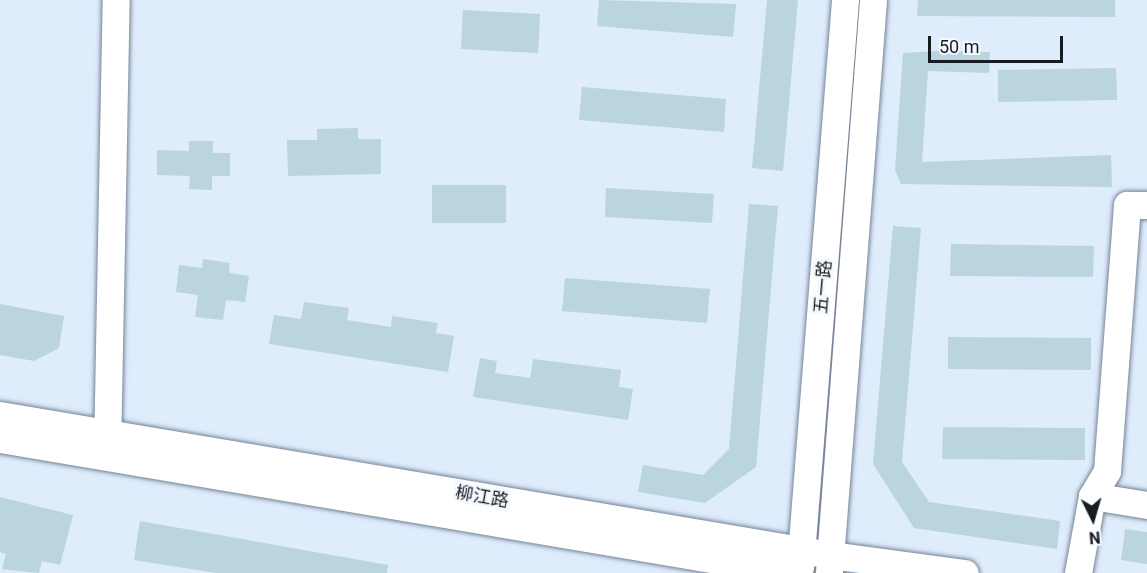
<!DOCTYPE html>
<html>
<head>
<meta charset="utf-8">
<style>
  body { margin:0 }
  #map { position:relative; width:1147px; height:573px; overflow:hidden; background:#deecfc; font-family:Roboto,"Noto Sans SC",sans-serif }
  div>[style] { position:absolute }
  .building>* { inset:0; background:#bad4e0 }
  .roads { filter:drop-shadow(0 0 2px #758496) drop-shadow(0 0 2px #758496) }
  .minor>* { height:27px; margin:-13.5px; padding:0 13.5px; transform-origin:13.5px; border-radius:13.5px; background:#fff }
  span { translate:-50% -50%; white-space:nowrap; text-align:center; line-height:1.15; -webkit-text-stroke:6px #f5f8fc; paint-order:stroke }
  .street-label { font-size:18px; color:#151c22 }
  .north { position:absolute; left:1063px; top:489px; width:60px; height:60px; -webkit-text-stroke:4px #f5f8fc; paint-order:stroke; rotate:175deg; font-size:16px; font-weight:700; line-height:24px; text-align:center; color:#151c22 }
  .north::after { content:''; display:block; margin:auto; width:21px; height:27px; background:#151c22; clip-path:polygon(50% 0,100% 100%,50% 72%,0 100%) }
  .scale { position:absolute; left:928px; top:36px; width:135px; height:27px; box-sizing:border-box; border:3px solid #151c22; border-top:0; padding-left:8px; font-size:18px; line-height:21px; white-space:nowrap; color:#151c22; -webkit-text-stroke:4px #f5f8fc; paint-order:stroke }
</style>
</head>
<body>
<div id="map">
  <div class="building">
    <i style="clip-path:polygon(599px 0,736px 4px,733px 37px,597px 26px)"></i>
    <i style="clip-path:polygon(767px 0,798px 0,783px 171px,752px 168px)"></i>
    <i style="clip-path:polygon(918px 0,1115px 0,1115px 17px,917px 16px)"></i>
    <i style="clip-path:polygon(463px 10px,540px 14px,538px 53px,461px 49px)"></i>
    <i style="clip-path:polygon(937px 51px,990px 52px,989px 73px,928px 71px,922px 162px,1111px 155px,1112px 187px,901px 184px,895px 170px,903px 53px)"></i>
    <i style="clip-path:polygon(1116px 68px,1117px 100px,998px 102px,998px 70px)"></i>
    <i style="clip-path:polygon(582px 87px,726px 99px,724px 132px,579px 120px)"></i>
    <i style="clip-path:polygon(358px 128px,358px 139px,381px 139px,381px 174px,288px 176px,287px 140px,317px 140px,317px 129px)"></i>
    <i style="clip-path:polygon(189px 141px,213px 141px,213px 153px,230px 153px,230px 176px,212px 176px,212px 190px,189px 189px,190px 176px,157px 175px,157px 150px,189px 151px)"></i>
    <i style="clip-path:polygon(432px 185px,506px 185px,506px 223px,432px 223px)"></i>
    <i style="clip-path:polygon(606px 188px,714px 194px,712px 223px,605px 217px)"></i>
    <i style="clip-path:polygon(749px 204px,778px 206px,756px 467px,705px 503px,638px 492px,643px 465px,703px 475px,729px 449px)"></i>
    <i style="clip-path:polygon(893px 226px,921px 228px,902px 462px,929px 502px,1060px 521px,1057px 549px,914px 528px,873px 464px)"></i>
    <i style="clip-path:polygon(951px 244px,1094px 246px,1093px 277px,950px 276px)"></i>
    <i style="clip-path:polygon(203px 259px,230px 263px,229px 273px,249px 276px,245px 302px,226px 300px,223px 320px,195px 317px,198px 295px,176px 292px,179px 265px,202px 268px)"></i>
    <i style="clip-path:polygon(565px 278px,710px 289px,707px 323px,562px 311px)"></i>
    <i style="clip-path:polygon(304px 302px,349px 308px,347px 320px,391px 327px,392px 316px,438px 323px,436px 333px,454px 336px,448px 372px,269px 344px,274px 315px,301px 319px)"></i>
    <i style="clip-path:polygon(0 304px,64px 316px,59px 348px,34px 361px,0 355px)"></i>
    <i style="clip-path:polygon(948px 337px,1091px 338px,1091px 370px,948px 369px)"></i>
    <i style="clip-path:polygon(480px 358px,497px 361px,495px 373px,530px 378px,533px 359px,621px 370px,619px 387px,633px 389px,628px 420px,473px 397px)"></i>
    <i style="clip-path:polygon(943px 427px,1085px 428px,1085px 460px,942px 459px)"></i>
    <i style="clip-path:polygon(0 497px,73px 515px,60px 565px,42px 561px,39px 573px,2px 569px,6px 554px,0 552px)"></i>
    <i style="clip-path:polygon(140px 521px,388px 565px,387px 573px,216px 573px,134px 560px)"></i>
    <i style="clip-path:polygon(1125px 529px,1147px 532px,1147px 564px,1121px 560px)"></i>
  </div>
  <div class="roads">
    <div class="minor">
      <i style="left:0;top:415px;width:842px;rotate:9.57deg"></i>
      <i style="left:830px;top:555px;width:136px;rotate:7.6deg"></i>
      <i style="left:0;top:439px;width:805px;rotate:9.58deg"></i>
      <i style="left:107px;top:452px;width:452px;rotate:-88.9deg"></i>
      <i style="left:1092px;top:496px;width:56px;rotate:9.3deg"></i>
      <i style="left:800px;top:567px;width:569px;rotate:-85.46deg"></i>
      <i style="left:829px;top:572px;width:574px;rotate:-85.6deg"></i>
      <i style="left:1078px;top:573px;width:78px;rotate:-79.7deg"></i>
      <i style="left:1092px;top:496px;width:29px;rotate:-59deg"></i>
      <i style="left:1107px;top:471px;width:267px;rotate:-85.7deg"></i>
      <i style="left:1127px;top:205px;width:20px"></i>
    </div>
  </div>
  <div class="street-label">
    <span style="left:823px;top:287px;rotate:-85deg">五一路</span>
    <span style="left:482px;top:497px;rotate:10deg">柳江路</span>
  </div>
  <div class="north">N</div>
  <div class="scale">50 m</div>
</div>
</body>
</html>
